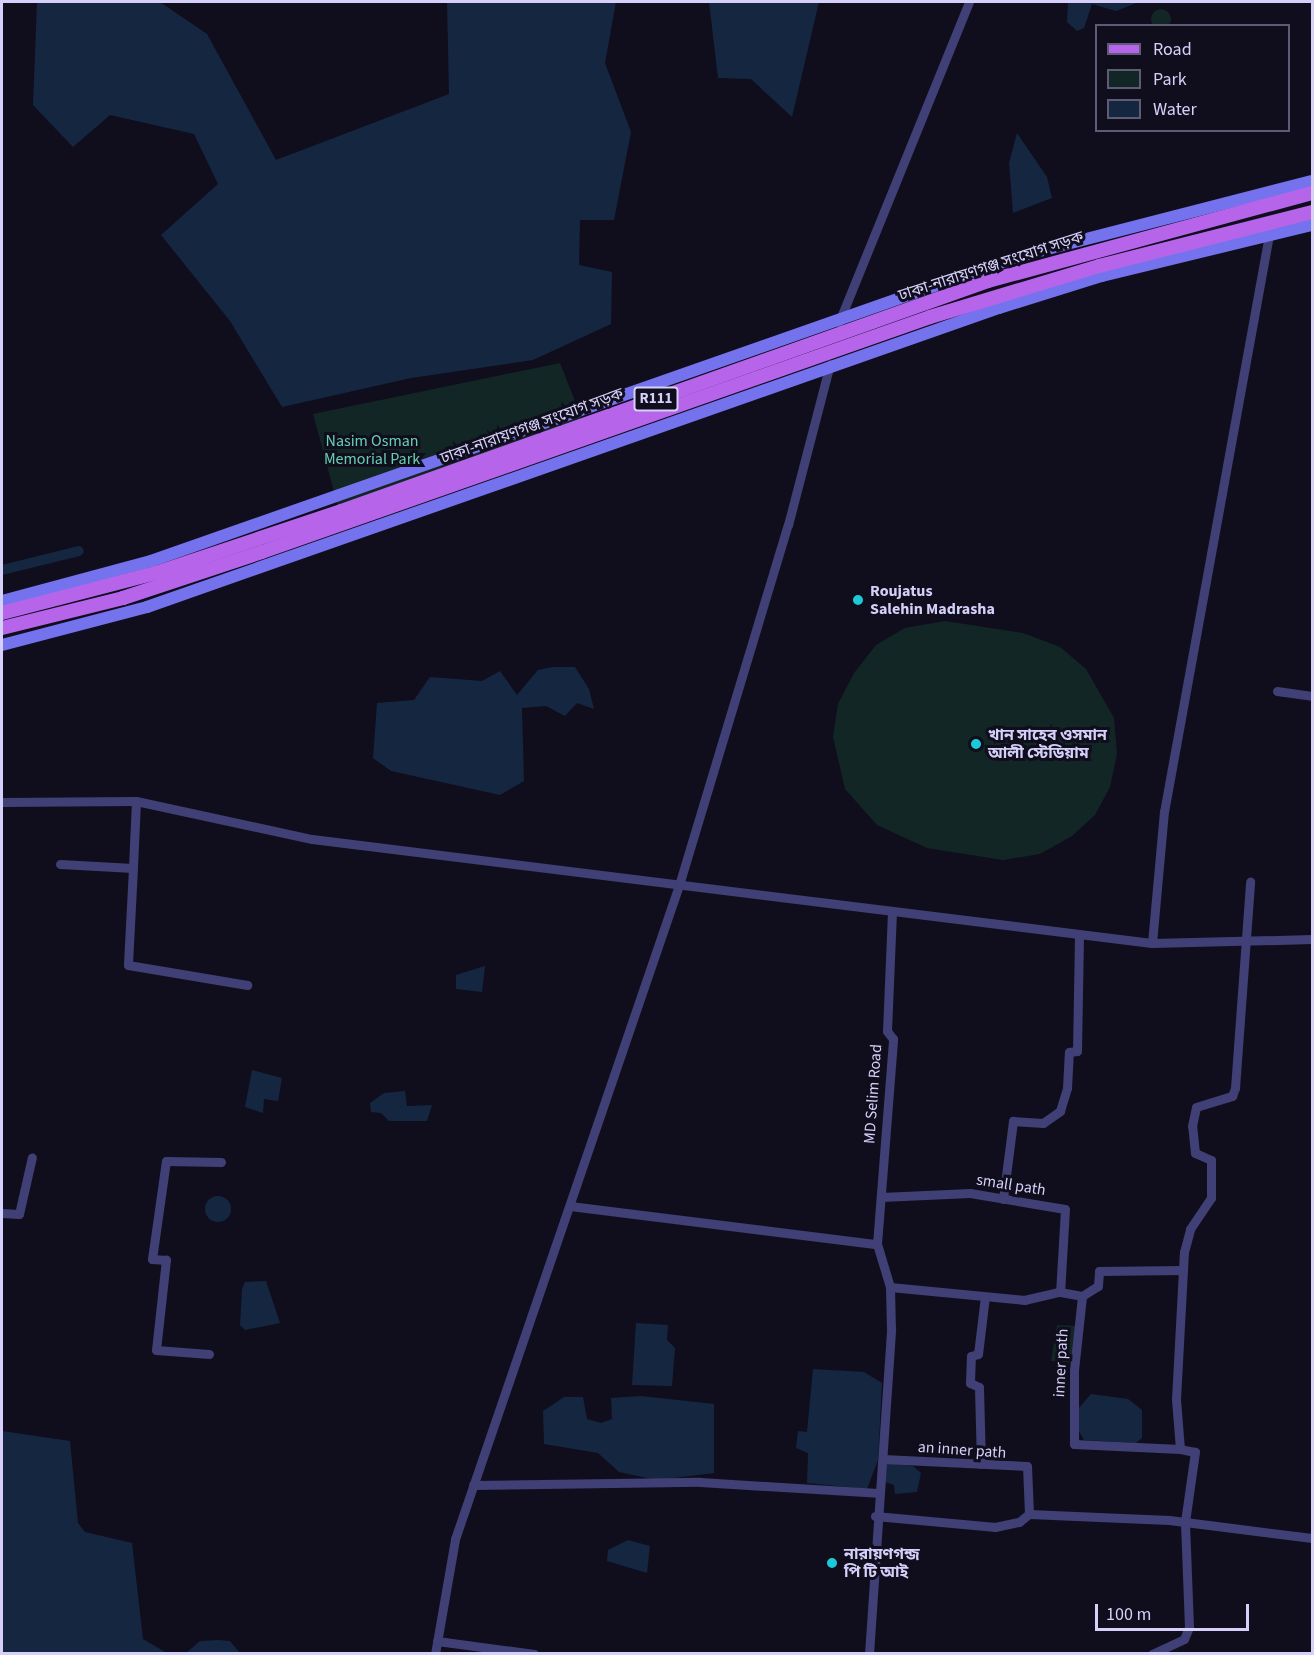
<!DOCTYPE html>
<html>
<head>
<meta charset="utf-8">
<style>
  body { margin:0 }
  #map { position:relative; width:1314px; height:1655px; overflow:hidden; background:#100e1d; font-family:"Source Sans 3","Noto Sans Bengali",sans-serif }
  div>[style] { position:absolute }
  .green>* { inset:0; background:#122625 }
  .round { border-radius:50% }
  .water>* { inset:0; background:#152640 }
  .canal>* { height:10px; margin:-5px; padding:0 5px; transform-origin:5px; border-radius:5px; background:#152640 }
  .street>* { height:9px; margin:-4.5px; padding:0 4.5px; transform-origin:4.5px; border-radius:4.5px; background:#403f76 }
  .secondary>* { height:12px; margin:-6px; padding:0 6px; transform-origin:6px; border-radius:6px; background:#7473ed }
  .primary>* { height:14px; margin:-7px; padding:0 7px; transform-origin:7px; border-radius:7px; background:#b665eb }
  .dots>* { width:16px; height:16px; translate:-50% -50%; box-sizing:border-box; border:3px solid #100e1d; border-radius:50% }
  span { translate:-50% -50%; white-space:nowrap; text-align:center; line-height:1.15; -webkit-text-stroke:6px #100e1d; paint-order:stroke }
  .shield-label span { padding:2px 4px; background:#100e1d; border:2px solid; border-radius:4px; -webkit-text-stroke-width:0 }
  .shield-label { font-size:15px; color:#d4d0f9; font-weight:700 }
  .street-label { font-size:16px; color:#d4d0f9 }
  .park-label { font-size:16px; color:#66cfb3 }
  .poi-label { font-size:16px; color:#d4d0f9; font-weight:700 }
  .left { translate:0 -50%; text-align:left }
  .frame { position:absolute; inset:0; border:3px solid #d4d0f9; pointer-events:none }
  .legend { position:absolute; left:1095px; top:24px; width:195px; height:108px; box-sizing:border-box; background:#100e1d; border:2px solid #5e5c75; margin:0; padding:8px 10px; list-style:none; font-size:18px; color:#d4d0f9 }
  .legend li { display:flex; align-items:center; gap:12px; height:30px }
  .legend b { width:30px; border:2px solid #5e5c75 }
  .scale { position:absolute; left:1095px; top:1604px; width:154px; height:27px; box-sizing:border-box; border:3px solid #d4d0f9; border-top:0; padding-left:8px; font-size:18px; line-height:21px; white-space:nowrap; color:#d4d0f9; -webkit-text-stroke:4px #100e1d; paint-order:stroke }
</style>
</head>
<body>
<div id="map">
  <div class="green">
    <i class="round" style="left:1151px;top:9px;width:20px;height:20px"></i>
    <i style="clip-path:polygon(560px 363px,584px 424px,339px 510px,313px 414px)"></i>
    <i style="clip-path:polygon(945px 621px,1023px 633px,1060px 647px,1086px 669px,1114px 718px,1117px 754px,1110px 787px,1095px 815px,1072px 836px,1040px 854px,1003px 860px,927px 848px,877px 825px,845px 789px,833px 737px,838px 704px,854px 673px,876px 645px,905px 628px)"></i>
    <i style="clip-path:polygon(1057px 1325px,1078px 1326px,1075px 1363px,1051px 1361px)"></i>
  </div>
  <div class="water">
    <i style="clip-path:polygon(37px 2px,160px 2px,207px 34px,276px 160px,449px 94px,447px 2px,616px 2px,605px 63px,631px 132px,614px 220px,580px 220px,579px 265px,612px 272px,611px 324px,533px 360px,411px 378px,282px 407px,230px 321px,161px 235px,218px 184px,194px 134px,110px 115px,73px 147px,33px 105px)"></i>
    <i style="clip-path:polygon(709px 2px,819px 2px,792px 117px,751px 79px,718px 78px)"></i>
    <i style="clip-path:polygon(1068px 2px,1139px 2px,1116px 11px,1092px 4px,1084px 28px,1077px 31px,1067px 22px)"></i>
    <i style="clip-path:polygon(1017px 133px,1047px 177px,1052px 198px,1013px 213px,1009px 163px)"></i>
    <i style="clip-path:polygon(553px 667px,575px 667px,589px 689px,594px 709px,577px 703px,565px 716px,546px 706px,522px 708px,524px 781px,500px 795px,391px 771px,373px 758px,377px 703px,414px 700px,430px 677px,482px 681px,500px 671px,517px 695px,538px 670px)"></i>
    <i style="clip-path:polygon(485px 966px,482px 992px,456px 989px,456px 975px)"></i>
    <i style="clip-path:polygon(252px 1070px,282px 1078px,278px 1101px,264px 1099px,263px 1113px,245px 1107px)"></i>
    <i style="clip-path:polygon(405px 1091px,407px 1106px,432px 1105px,427px 1121px,389px 1121px,381px 1113px,371px 1112px,370px 1103px,384px 1093px)"></i>
    <i class="round" style="left:205px;top:1196px;width:26px;height:26px"></i>
    <i style="clip-path:polygon(266px 1281px,280px 1323px,245px 1330px,240px 1325px,242px 1289px,245px 1282px)"></i>
    <i style="clip-path:polygon(636px 1323px,668px 1325px,667px 1340px,675px 1348px,672px 1386px,632px 1385px)"></i>
    <i style="clip-path:polygon(813px 1369px,864px 1372px,882px 1383px,878px 1460px,867px 1489px,807px 1483px,808px 1453px,796px 1448px,798px 1431px,807px 1432px)"></i>
    <i style="clip-path:polygon(1091px 1394px,1128px 1399px,1142px 1410px,1142px 1438px,1136px 1443px,1084px 1440px,1077px 1428px,1078px 1409px)"></i>
    <i style="clip-path:polygon(641px 1396px,714px 1404px,714px 1473px,657px 1480px,619px 1472px,598px 1453px,544px 1444px,543px 1411px,564px 1397px,583px 1397px,587px 1419px,601px 1423px,612px 1419px,611px 1398px)"></i>
    <i style="clip-path:polygon(2px 1431px,70px 1441px,78px 1523px,85px 1532px,132px 1543px,143px 1639px,167px 1653px,2px 1653px)"></i>
    <i style="clip-path:polygon(887px 1463px,913px 1466px,921px 1473px,917px 1492px,895px 1494px,894px 1485px,885px 1482px)"></i>
    <i style="clip-path:polygon(628px 1540px,650px 1546px,647px 1573px,607px 1561px,608px 1550px)"></i>
    <i style="clip-path:polygon(218px 1640px,230px 1641px,240px 1653px,186px 1653px,200px 1641px)"></i>
  </div>
  <div class="canal">
    <i style="left:2px;top:570px;width:79px;rotate:-13.9deg"></i>
  </div>
  <div class="street">
    <i style="left:839px;top:322px;width:345px;rotate:-67.9deg"></i>
    <i style="left:1277px;top:691px;width:35px;rotate:8deg"></i>
    <i style="left:136px;top:801px;width:180px;rotate:12.2deg"></i>
    <i style="left:312px;top:839px;width:846px;rotate:7.06deg"></i>
    <i style="left:1152px;top:943px;width:132px;rotate:-84.8deg"></i>
    <i style="left:1164px;top:812px;width:586px;rotate:-79.69deg"></i>
    <i style="left:2px;top:802px;width:134px;rotate:-0.4deg"></i>
    <i style="left:136px;top:801px;width:67px;rotate:92.6deg"></i>
    <i style="left:60px;top:864px;width:73px;rotate:3.1deg"></i>
    <i style="left:133px;top:868px;width:97px;rotate:93deg"></i>
    <i style="left:128px;top:965px;width:121px;rotate:9.5deg"></i>
    <i style="left:1152px;top:943px;width:160px;rotate:-1.4deg"></i>
    <i style="left:881px;top:1197px;width:89px;rotate:-2.6deg"></i>
    <i style="left:970px;top:1193px;width:96px;rotate:9.6deg"></i>
    <i style="left:1065px;top:1209px;width:83px;rotate:93.4deg"></i>
    <i style="left:1003px;top:1199px;width:79px;rotate:-82.7deg"></i>
    <i style="left:1013px;top:1121px;width:30px;rotate:4deg"></i>
    <i style="left:1043px;top:1123px;width:21px;rotate:-35deg"></i>
    <i style="left:1060px;top:1111px;width:24px;rotate:-73deg"></i>
    <i style="left:1067px;top:1088px;width:36px;rotate:-87deg"></i>
    <i style="left:1069px;top:1052px;width:8px;rotate:-7deg"></i>
    <i style="left:1077px;top:1051px;width:117px;rotate:-89deg"></i>
    <i style="left:570px;top:1206px;width:309px;rotate:7.1deg"></i>
    <i style="left:2px;top:1213px;width:17px;rotate:3deg"></i>
    <i style="left:19px;top:1214px;width:58px;rotate:-77.2deg"></i>
    <i style="left:890px;top:1287px;width:135px;rotate:5.5deg"></i>
    <i style="left:1024px;top:1300px;width:37px;rotate:-13deg"></i>
    <i style="left:1060px;top:1292px;width:22px;rotate:10deg"></i>
    <i style="left:209px;top:1354px;width:53px;rotate:-175.7deg"></i>
    <i style="left:156px;top:1350px;width:91px;rotate:-83.7deg"></i>
    <i style="left:166px;top:1260px;width:14px;rotate:-176deg"></i>
    <i style="left:152px;top:1259px;width:99px;rotate:-81.9deg"></i>
    <i style="left:166px;top:1161px;width:55px;rotate:1deg"></i>
    <i style="left:1180px;top:1449px;width:106px;rotate:-177.3deg"></i>
    <i style="left:1074px;top:1444px;width:74px;rotate:-90deg"></i>
    <i style="left:1074px;top:1370px;width:74px;rotate:-83.8deg"></i>
    <i style="left:1082px;top:1296px;width:19px;rotate:-32deg"></i>
    <i style="left:1098px;top:1286px;width:15px;rotate:-86deg"></i>
    <i style="left:1099px;top:1271px;width:84px;rotate:-0.7deg"></i>
    <i style="left:883px;top:1459px;width:144px;rotate:2.8deg"></i>
    <i style="left:1027px;top:1466px;width:48px;rotate:87.6deg"></i>
    <i style="left:981px;top:1464px;width:77px;rotate:-91.5deg"></i>
    <i style="left:979px;top:1387px;width:10px;rotate:-156deg"></i>
    <i style="left:970px;top:1383px;width:27px;rotate:-88deg"></i>
    <i style="left:971px;top:1356px;width:7px;rotate:-16deg"></i>
    <i style="left:978px;top:1354px;width:58px;rotate:-83.1deg"></i>
    <i style="left:473px;top:1485px;width:227px;rotate:-0.8deg"></i>
    <i style="left:700px;top:1482px;width:178px;rotate:3.5deg"></i>
    <i style="left:875px;top:1516px;width:121px;rotate:5.2deg"></i>
    <i style="left:995px;top:1527px;width:25px;rotate:-12deg"></i>
    <i style="left:1019px;top:1522px;width:13px;rotate:-39deg"></i>
    <i style="left:1029px;top:1514px;width:140px;rotate:2.5deg"></i>
    <i style="left:1169px;top:1520px;width:144px;rotate:7.2deg"></i>
    <i style="left:437px;top:1641px;width:98px;rotate:7.6deg"></i>
    <i style="left:435px;top:1654px;width:117px;rotate:-80.1deg"></i>
    <i style="left:455px;top:1539px;width:691px;rotate:-71.09deg"></i>
    <i style="left:679px;top:885px;width:376px;rotate:-73.2deg"></i>
    <i style="left:788px;top:525px;width:166px;rotate:-75.4deg"></i>
    <i style="left:869px;top:1654px;width:326px;rotate:-86.1deg"></i>
    <i style="left:891px;top:1329px;width:42px;rotate:-91.4deg"></i>
    <i style="left:890px;top:1287px;width:45px;rotate:-106.8deg"></i>
    <i style="left:877px;top:1244px;width:206px;rotate:-85.5deg"></i>
    <i style="left:893px;top:1039px;width:10px;rotate:-127deg"></i>
    <i style="left:887px;top:1031px;width:119px;rotate:-87.6deg"></i>
    <i style="left:1152px;top:1654px;width:35px;rotate:-25deg"></i>
    <i style="left:1184px;top:1639px;width:13px;rotate:-67deg"></i>
    <i style="left:1189px;top:1627px;width:105px;rotate:-92.2deg"></i>
    <i style="left:1185px;top:1522px;width:71px;rotate:-81.9deg"></i>
    <i style="left:1195px;top:1452px;width:15px;rotate:-169deg"></i>
    <i style="left:1180px;top:1449px;width:50px;rotate:-94.6deg"></i>
    <i style="left:1176px;top:1399px;width:147px;rotate:-86.9deg"></i>
    <i style="left:1184px;top:1252px;width:24px;rotate:-75deg"></i>
    <i style="left:1190px;top:1229px;width:37px;rotate:-56deg"></i>
    <i style="left:1211px;top:1198px;width:38px;rotate:-90deg"></i>
    <i style="left:1211px;top:1160px;width:17px;rotate:-156deg"></i>
    <i style="left:1195px;top:1153px;width:27px;rotate:-96deg"></i>
    <i style="left:1192px;top:1126px;width:19px;rotate:-78deg"></i>
    <i style="left:1196px;top:1107px;width:38px;rotate:-17deg"></i>
    <i style="left:1232px;top:1096px;width:9px;rotate:-69deg"></i>
    <i style="left:1235px;top:1088px;width:207px;rotate:-85.8deg"></i>
  </div>
  <div class="secondary">
    <i style="left:2px;top:601px;width:154px;rotate:-15deg"></i>
    <i style="left:151px;top:561px;width:921px;rotate:-19.34deg"></i>
    <i style="left:1020px;top:256px;width:301px;rotate:-14.4deg"></i>
    <i style="left:2px;top:645px;width:150px;rotate:-14.7deg"></i>
    <i style="left:147px;top:607px;width:903px;rotate:-19.34deg"></i>
    <i style="left:999px;top:308px;width:108px;rotate:-17.3deg"></i>
    <i style="left:1102px;top:276px;width:216px;rotate:-13.7deg"></i>
  </div>
  <div class="primary">
    <i style="left:2px;top:613px;width:159px;rotate:-14.6deg"></i>
    <i style="left:156px;top:573px;width:195px;rotate:-18.5deg"></i>
    <i style="left:341px;top:511px;width:687px;rotate:-19.57deg"></i>
    <i style="left:988px;top:281px;width:336px;rotate:-15.2deg"></i>
    <i style="left:2px;top:628px;width:125px;rotate:-13.9deg"></i>
    <i style="left:123px;top:598px;width:146px;rotate:-18.3deg"></i>
    <i style="left:262px;top:552px;width:708px;rotate:-19.38deg"></i>
    <i style="left:930px;top:317px;width:177px;rotate:-16.8deg"></i>
    <i style="left:1099px;top:266px;width:220px;rotate:-14.2deg"></i>
  </div>
  <div class="dots">
    <i style="left:858px;top:600px;background:#1cc9d8"></i>
    <i style="left:976px;top:744px;background:#1cc9d8"></i>
    <i style="left:832px;top:1563px;background:#1cc9d8"></i>
  </div>
  <div class="shield-label">
    <span style="left:656px;top:399px">R111</span>
  </div>
  <div class="street-label">
    <span style="left:991px;top:266px;rotate:-18deg">ঢাকা-নারায়ণগঞ্জ সংযোগ সড়ক</span>
    <span style="left:532px;top:426px;rotate:-20deg">ঢাকা-নারায়ণগঞ্জ সংযোগ সড়ক</span>
    <span style="left:873px;top:1094px;rotate:-86deg">MD Selim Road</span>
    <span style="left:1011px;top:1185px;rotate:9deg">small path</span>
    <span style="left:1061px;top:1363px;rotate:-87deg">inner path</span>
    <span style="left:962px;top:1450px;rotate:4deg">an inner path</span>
  </div>
  <div class="park-label">
    <span style="left:372px;top:450px">Nasim Osman<br>Memorial Park</span>
  </div>
  <div class="poi-label">
    <span class="left" style="left:870px;top:600px">Roujatus<br>Salehin Madrasha</span>
    <span class="left" style="left:988px;top:744px">খান সাহেব ওসমান<br>আলী স্টেডিয়াম</span>
    <span class="left" style="left:844px;top:1563px">নারায়ণগন্জ<br>পি টি আই</span>
  </div>
  <div class="frame"></div>
  <ul class="legend">
  <li><b style="height:8px;background:#b665eb"></b>Road</li>
  <li><b style="height:16px;background:#122625"></b>Park</li>
  <li><b style="height:16px;background:#152640"></b>Water</li>
  </ul>
  <div class="scale">100 m</div>
</div>
</body>
</html>
